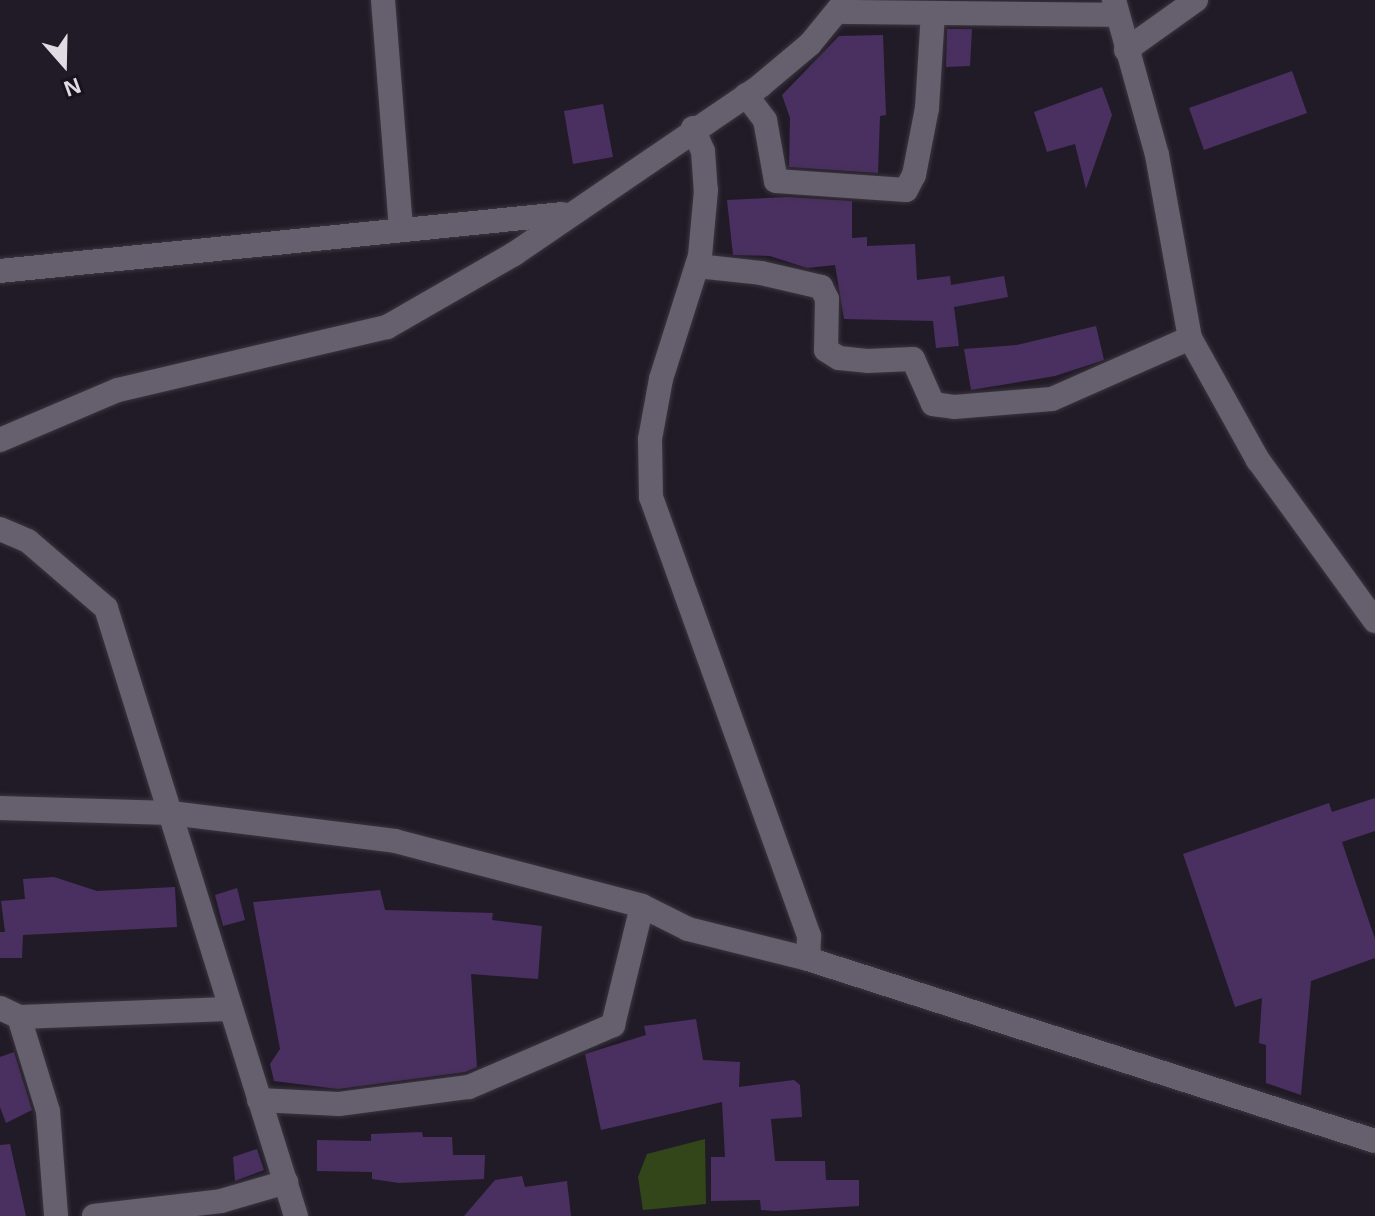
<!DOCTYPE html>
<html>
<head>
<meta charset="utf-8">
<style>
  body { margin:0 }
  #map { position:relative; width:1375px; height:1216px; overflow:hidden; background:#211b27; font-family:Helvetica,sans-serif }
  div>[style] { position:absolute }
  .green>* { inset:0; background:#32461a }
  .building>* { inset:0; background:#4a3060 }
  .roads { filter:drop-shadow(0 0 2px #3a353f) drop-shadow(0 0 2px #3a353f) }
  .minor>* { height:24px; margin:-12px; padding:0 12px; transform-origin:12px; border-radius:12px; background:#665f6e }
  .tertiary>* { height:24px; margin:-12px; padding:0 12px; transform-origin:12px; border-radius:12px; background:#665f6e }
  span { translate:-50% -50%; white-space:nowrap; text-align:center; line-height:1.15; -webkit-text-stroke:6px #18121d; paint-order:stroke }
  .north { position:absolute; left:24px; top:24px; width:80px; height:80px; -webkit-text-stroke:6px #18121d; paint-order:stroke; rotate:160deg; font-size:22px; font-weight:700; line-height:32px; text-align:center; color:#e0dce4 }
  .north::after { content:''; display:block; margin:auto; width:28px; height:36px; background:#e0dce4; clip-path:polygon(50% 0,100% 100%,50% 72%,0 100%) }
</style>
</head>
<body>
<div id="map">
  <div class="green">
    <i style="clip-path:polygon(705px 1139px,706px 1204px,643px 1210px,638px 1177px,647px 1154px)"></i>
  </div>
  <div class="building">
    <i style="clip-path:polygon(947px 29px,972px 29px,970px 66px,946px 67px)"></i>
    <i style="clip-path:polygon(883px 35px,886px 115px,880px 116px,878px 173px,789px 167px,790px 118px,782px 95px,839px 36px)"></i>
    <i style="clip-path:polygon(1292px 71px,1307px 113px,1204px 150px,1189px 108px)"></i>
    <i style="clip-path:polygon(1102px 87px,1112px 115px,1086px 189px,1075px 144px,1047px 152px,1034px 112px)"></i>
    <i style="clip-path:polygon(603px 104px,613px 157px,573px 164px,564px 111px)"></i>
    <i style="clip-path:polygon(787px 197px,852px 201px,852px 238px,867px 237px,867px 246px,915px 244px,917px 280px,950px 276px,951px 285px,1004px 276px,1008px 297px,954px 307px,959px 346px,936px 348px,933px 321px,844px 319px,835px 265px,807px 268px,770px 256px,733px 255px,727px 200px)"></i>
    <i style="clip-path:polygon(1096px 326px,1104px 360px,1055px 376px,971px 390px,964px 349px,1017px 345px)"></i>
    <i style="clip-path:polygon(1375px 798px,1375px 831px,1342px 842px,1375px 939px,1375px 958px,1311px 981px,1301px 1095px,1266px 1083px,1266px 1045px,1259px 1043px,1262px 998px,1235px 1007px,1183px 854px,1329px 803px,1332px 812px)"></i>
    <i style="clip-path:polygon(54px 877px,97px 891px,175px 887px,177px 927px,23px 935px,22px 958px,0 958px,0 932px,5px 932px,1px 901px,25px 899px,23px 879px)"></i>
    <i style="clip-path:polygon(237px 888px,245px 920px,223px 926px,215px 895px)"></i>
    <i style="clip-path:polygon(380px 890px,385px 910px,493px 913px,492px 920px,542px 926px,538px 979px,471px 974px,477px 1067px,465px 1072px,338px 1089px,274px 1081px,270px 1064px,280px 1049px,253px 902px)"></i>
    <i style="clip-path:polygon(696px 1019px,703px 1060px,740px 1062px,739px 1087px,794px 1080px,800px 1085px,802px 1117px,771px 1119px,775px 1161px,825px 1161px,826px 1180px,859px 1180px,859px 1206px,775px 1211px,761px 1210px,760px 1200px,711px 1201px,711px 1157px,725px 1157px,722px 1102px,601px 1130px,585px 1054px,646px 1035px,644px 1026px)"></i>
    <i style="clip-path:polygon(14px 1052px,32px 1110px,6px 1123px,0 1107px,0 1057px)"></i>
    <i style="clip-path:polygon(422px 1132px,423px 1137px,452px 1137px,453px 1155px,485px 1155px,484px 1179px,399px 1183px,372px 1179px,372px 1172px,317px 1171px,317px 1140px,371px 1141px,371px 1134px)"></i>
    <i style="clip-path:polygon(10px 1144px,26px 1216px,0 1216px,0 1145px)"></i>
    <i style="clip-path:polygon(257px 1149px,264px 1170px,235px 1181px,233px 1157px)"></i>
    <i style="clip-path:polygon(522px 1176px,525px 1187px,567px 1181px,571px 1216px,464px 1216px,495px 1180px)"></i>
  </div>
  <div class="roads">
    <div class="minor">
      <i style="left:383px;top:0;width:229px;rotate:85.5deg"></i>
      <i style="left:840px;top:12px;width:277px;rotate:0.6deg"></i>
      <i style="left:1126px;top:50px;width:86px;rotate:-35.5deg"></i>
      <i style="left:746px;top:95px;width:31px;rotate:53deg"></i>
      <i style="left:765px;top:120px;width:62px;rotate:79.8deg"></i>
      <i style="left:776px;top:181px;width:130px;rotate:4deg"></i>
      <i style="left:906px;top:190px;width:17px;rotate:-62deg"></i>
      <i style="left:914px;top:175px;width:68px;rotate:-79deg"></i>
      <i style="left:927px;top:108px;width:95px;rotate:-86.4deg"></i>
      <i style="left:693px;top:128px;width:25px;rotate:67deg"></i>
      <i style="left:703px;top:151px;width:39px;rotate:86deg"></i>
      <i style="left:706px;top:190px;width:66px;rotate:95.2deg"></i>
      <i style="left:700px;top:256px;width:129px;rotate:107.6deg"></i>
      <i style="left:661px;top:379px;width:61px;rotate:100.4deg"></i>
      <i style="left:650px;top:439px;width:58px;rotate:89deg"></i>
      <i style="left:651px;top:497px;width:467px;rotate:70.2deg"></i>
      <i style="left:809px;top:936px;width:23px;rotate:92deg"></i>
      <i style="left:697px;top:266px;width:64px;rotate:6.2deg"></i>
      <i style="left:761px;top:273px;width:62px;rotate:13.1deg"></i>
      <i style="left:821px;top:287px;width:13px;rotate:63deg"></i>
      <i style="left:827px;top:299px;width:51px;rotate:91.1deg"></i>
      <i style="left:826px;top:350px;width:15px;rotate:32deg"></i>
      <i style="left:839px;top:358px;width:28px;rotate:6deg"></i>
      <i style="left:867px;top:361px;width:46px;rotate:-2.5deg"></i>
      <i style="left:913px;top:359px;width:49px;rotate:66deg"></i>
      <i style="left:933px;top:404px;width:21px;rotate:8deg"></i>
      <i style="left:954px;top:407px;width:98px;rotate:-4.7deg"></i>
      <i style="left:1052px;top:399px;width:151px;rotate:-23.8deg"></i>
      <i style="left:0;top:271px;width:565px;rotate:-5.79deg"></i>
      <i style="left:0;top:440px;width:128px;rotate:-23deg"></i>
      <i style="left:118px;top:390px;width:276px;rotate:-13.2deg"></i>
      <i style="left:387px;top:327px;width:146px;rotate:-29.9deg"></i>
      <i style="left:514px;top:254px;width:298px;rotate:-34.3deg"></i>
      <i style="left:760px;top:86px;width:65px;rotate:-40deg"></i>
      <i style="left:810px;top:44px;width:57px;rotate:-50.7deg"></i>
      <i style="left:0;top:529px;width:30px;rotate:23deg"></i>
      <i style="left:28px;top:541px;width:103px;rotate:40.7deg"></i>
      <i style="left:106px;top:608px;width:637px;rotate:72.65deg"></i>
      <i style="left:0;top:1008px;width:21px;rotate:25deg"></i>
      <i style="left:19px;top:1017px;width:98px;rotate:72.9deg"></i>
      <i style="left:48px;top:1111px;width:105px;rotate:85.6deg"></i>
      <i style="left:19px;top:1017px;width:210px;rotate:-2.2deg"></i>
      <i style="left:259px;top:1100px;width:80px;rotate:2.9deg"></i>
      <i style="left:339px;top:1104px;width:131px;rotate:-7.5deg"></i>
      <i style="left:469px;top:1087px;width:157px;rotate:-23.3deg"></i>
      <i style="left:613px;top:1025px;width:122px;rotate:-76.3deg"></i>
      <i style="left:94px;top:1216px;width:128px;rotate:-6.7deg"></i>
      <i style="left:221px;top:1201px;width:68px;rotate:-16.3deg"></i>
    </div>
    <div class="tertiary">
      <i style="left:1114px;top:0;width:161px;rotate:74.5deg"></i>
      <i style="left:1157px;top:155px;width:186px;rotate:79.8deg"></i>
      <i style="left:1190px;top:338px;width:140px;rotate:60.9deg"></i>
      <i style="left:1258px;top:460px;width:199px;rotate:54deg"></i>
      <i style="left:0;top:808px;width:171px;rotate:1.7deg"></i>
      <i style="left:171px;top:813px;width:226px;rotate:7.1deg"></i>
      <i style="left:395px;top:841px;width:255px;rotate:14.7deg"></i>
      <i style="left:642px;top:906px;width:51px;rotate:26.6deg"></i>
      <i style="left:688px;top:929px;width:124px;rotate:14deg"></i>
      <i style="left:808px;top:959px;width:595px;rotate:17.8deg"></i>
    </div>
  </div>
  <div class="north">N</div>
</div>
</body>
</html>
